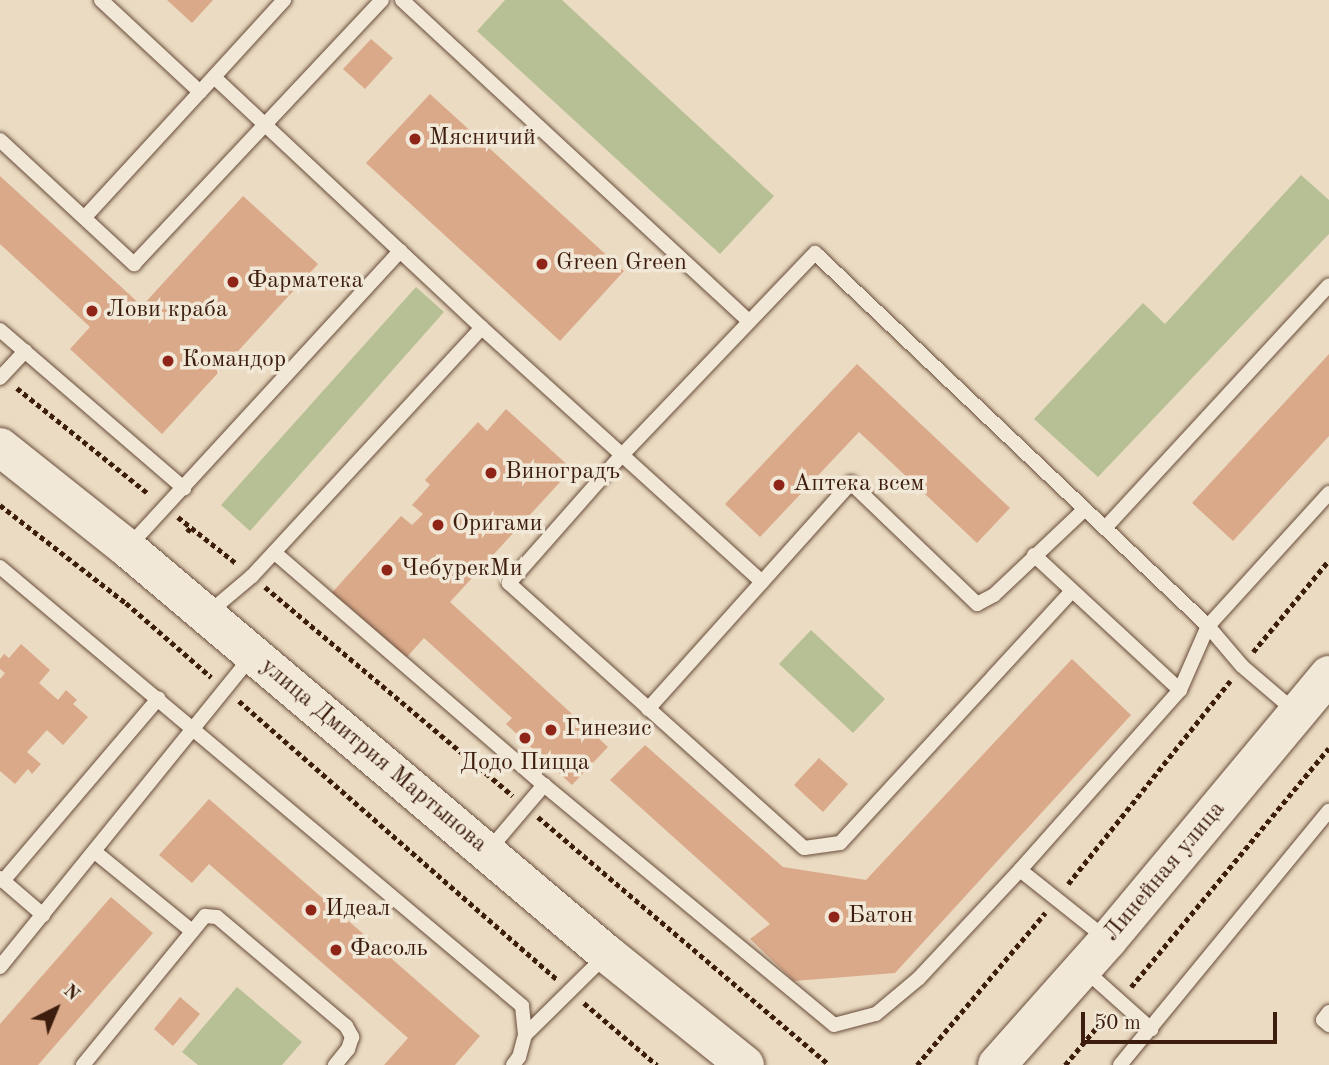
<!DOCTYPE html>
<html>
<head>
<meta charset="utf-8">
<style>
  body { margin:0 }
  #map { position:relative; width:1329px; height:1065px; overflow:hidden; background:#ebdbc2; font-family:"Old Standard TT",serif }
  div>[style] { position:absolute }
  .green>* { inset:0; background:#b6c094 }
  .building>* { inset:0; background:#daa98a }
  .path>* { height:4.5px; margin-top:-2.25px; transform-origin:0; background:repeating-linear-gradient(90deg,#3d1d0d 0 5px,transparent 0 8.5px) }
  .roads { filter:drop-shadow(0 0 2px #684c3a) drop-shadow(0 0 2px #684c3a) }
  .lane>* { height:14px; margin:-7px; padding:0 7px; transform-origin:7px; border-radius:7px; background:#f2e8d7 }
  .secondary>* { height:38px; margin:-19px; padding:0 19px; transform-origin:19px; border-radius:19px; background:#f2e8d7 }
  .dots>* { width:19px; height:19px; translate:-50% -50%; box-sizing:border-box; border:4px solid #f2e8d7; border-radius:50% }
  span { translate:-50% -50%; white-space:nowrap; text-align:center; line-height:1.15; -webkit-text-stroke:7px #f2e8d7; paint-order:stroke }
  .poi-label { font-size:24px; color:#3d1d0d }
  .left { translate:0 -50%; text-align:left }
  .street-label { font-size:24px; color:#3d1d0d }
  .north { position:absolute; left:21px; top:974px; width:70px; height:70px; -webkit-text-stroke:5px #f2e8d7; paint-order:stroke; rotate:43deg; font-size:19px; font-weight:700; line-height:28px; text-align:center; color:#3d1d0d }
  .north::after { content:''; display:block; margin:auto; width:24px; height:32px; background:#3d1d0d; clip-path:polygon(50% 0,100% 100%,50% 72%,0 100%) }
  .scale { position:absolute; left:1081px; top:1012px; width:196px; height:32px; box-sizing:border-box; border:4px solid #3d1d0d; border-top:0; padding-left:9px; font-size:21px; line-height:24px; white-space:nowrap; color:#3d1d0d; -webkit-text-stroke:5px #f2e8d7; paint-order:stroke }
</style>
</head>
<body>
<div id="map">
  <div class="green">
    <i style="clip-path:polygon(505px 0,562px 0,774px 196px,720px 254px,477px 31px)"></i>
    <i style="clip-path:polygon(1301px 175px,1329px 200px,1329px 234px,1098px 477px,1034px 419px,1143px 303px,1165px 324px)"></i>
    <i style="clip-path:polygon(416px 287px,444px 312px,250px 531px,221px 505px)"></i>
    <i style="clip-path:polygon(811px 630px,885px 699px,853px 733px,779px 664px)"></i>
    <i style="clip-path:polygon(237px 987px,302px 1042px,282px 1065px,198px 1065px,182px 1052px)"></i>
  </div>
  <div class="building">
    <i style="clip-path:polygon(167px 0,213px 0,192px 23px)"></i>
    <i style="clip-path:polygon(371px 39px,393px 58px,365px 89px,343px 69px)"></i>
    <i style="clip-path:polygon(430px 94px,624px 271px,560px 341px,366px 163px)"></i>
    <i style="clip-path:polygon(0 176px,142px 306px,243px 196px,318px 264px,162px 434px,70px 349px,90px 327px,0 244px)"></i>
    <i style="clip-path:polygon(1329px 354px,1329px 436px,1233px 541px,1192px 503px)"></i>
    <i style="clip-path:polygon(857px 364px,1010px 508px,977px 543px,859px 432px,760px 537px,725px 504px)"></i>
    <i style="clip-path:polygon(506px 409px,572px 469px,450px 602px,608px 747px,572px 785px,506px 724px,512px 718px,424px 638px,406px 658px,345px 603px,341px 607px,329px 596px,401px 516px,412px 525px,423px 514px,412px 505px,430px 485px,425px 480px,478px 422px,487px 431px)"></i>
    <i style="clip-path:polygon(21px 644px,50px 670px,39px 683px,58px 700px,66px 690px,77px 700px,73px 704px,88px 717px,63px 745px,47px 730px,27px 752px,41px 764px,32px 774px,28px 769px,15px 784px,0 771px,0 679px,5px 673px,0 669px,0 659px,4px 654px,9px 658px)"></i>
    <i style="clip-path:polygon(1072px 659px,1131px 715px,895px 973px,794px 981px,750px 939px,770px 924px,610px 780px,645px 745px,783px 867px,866px 880px)"></i>
    <i style="clip-path:polygon(819px 758px,848px 784px,823px 812px,794px 785px)"></i>
    <i style="clip-path:polygon(209px 799px,480px 1036px,455px 1065px,384px 1065px,408px 1038px,209px 864px,192px 883px,159px 855px)"></i>
    <i style="clip-path:polygon(111px 897px,153px 933px,38px 1065px,0 1065px,0 1024px)"></i>
    <i style="clip-path:polygon(180px 997px,200px 1014px,173px 1046px,154px 1029px)"></i>
  </div>
  <div class="path">
    <i style="left:17px;top:388px;width:169px;rotate:38.8deg"></i>
    <i style="left:0;top:505px;width:160px;rotate:37.9deg"></i>
    <i style="left:126px;top:603px;width:113px;rotate:41deg"></i>
    <i style="left:178px;top:517px;width:75px;rotate:38.5deg"></i>
    <i style="left:187px;top:532px;width:6px;rotate:-51deg"></i>
    <i style="left:265px;top:587px;width:324px;rotate:40.1deg"></i>
    <i style="left:1253px;top:652px;width:119px;rotate:-50.4deg"></i>
    <i style="left:239px;top:701px;width:422px;rotate:41.2deg"></i>
    <i style="left:538px;top:817px;width:382px;rotate:40.4deg"></i>
    <i style="left:1068px;top:884px;width:260px;rotate:-51.4deg"></i>
    <i style="left:1131px;top:987px;width:310px;rotate:-50.4deg"></i>
    <i style="left:584px;top:1003px;width:96px;rotate:40.3deg"></i>
    <i style="left:917px;top:1065px;width:199px;rotate:-49.9deg"></i>
    <i style="left:1065px;top:1065px;width:65px;rotate:-50deg"></i>
  </div>
  <div class="roads">
    <div class="lane">
      <i style="left:101px;top:0;width:135px;rotate:42.9deg"></i>
      <i style="left:200px;top:92px;width:125px;rotate:-47.6deg"></i>
      <i style="left:402px;top:0;width:473px;rotate:42.8deg"></i>
      <i style="left:214px;top:77px;width:367px;rotate:43.1deg"></i>
      <i style="left:482px;top:328px;width:378px;rotate:42.2deg"></i>
      <i style="left:0;top:140px;width:183px;rotate:42.8deg"></i>
      <i style="left:134px;top:264px;width:362px;rotate:-46.8deg"></i>
      <i style="left:85px;top:217px;width:170px;rotate:-47.4deg"></i>
      <i style="left:0;top:330px;width:243px;rotate:40.7deg"></i>
      <i style="left:0;top:378px;width:37px;rotate:-47deg"></i>
      <i style="left:1105px;top:528px;width:330px;rotate:-47.3deg"></i>
      <i style="left:129px;top:546px;width:401px;rotate:-47.4deg"></i>
      <i style="left:275px;top:553px;width:355px;rotate:40.8deg"></i>
      <i style="left:544px;top:785px;width:376px;rotate:39.6deg"></i>
      <i style="left:834px;top:1025px;width:43px;rotate:-14.7deg"></i>
      <i style="left:876px;top:1014px;width:56px;rotate:-39.9deg"></i>
      <i style="left:919px;top:978px;width:148px;rotate:-46.9deg"></i>
      <i style="left:1034px;top:555px;width:199px;rotate:42.8deg"></i>
      <i style="left:1180px;top:690px;width:70px;rotate:-66.4deg"></i>
      <i style="left:1208px;top:626px;width:180px;rotate:-47.7deg"></i>
      <i style="left:0;top:567px;width:682px;rotate:40.06deg"></i>
      <i style="left:522px;top:1006px;width:29px;rotate:84deg"></i>
      <i style="left:525px;top:1035px;width:23px;rotate:105deg"></i>
      <i style="left:519px;top:1057px;width:10px;rotate:127deg"></i>
      <i style="left:1071px;top:592px;width:341px;rotate:132.6deg"></i>
      <i style="left:840px;top:843px;width:36px;rotate:172deg"></i>
      <i style="left:804px;top:848px;width:397px;rotate:-138.1deg"></i>
      <i style="left:509px;top:583px;width:169px;rotate:-48.6deg"></i>
      <i style="left:621px;top:456px;width:281px;rotate:-46.3deg"></i>
      <i style="left:815px;top:253px;width:542px;rotate:43.5deg"></i>
      <i style="left:1208px;top:626px;width:52px;rotate:49.6deg"></i>
      <i style="left:1242px;top:666px;width:72px;rotate:40.5deg"></i>
      <i style="left:207px;top:614px;width:59px;rotate:-40.2deg"></i>
      <i style="left:252px;top:576px;width:338px;rotate:-47.2deg"></i>
      <i style="left:648px;top:709px;width:304px;rotate:-48.1deg"></i>
      <i style="left:851px;top:483px;width:175px;rotate:43.8deg"></i>
      <i style="left:977px;top:604px;width:19px;rotate:-28deg"></i>
      <i style="left:994px;top:595px;width:125px;rotate:-43.4deg"></i>
      <i style="left:488px;top:851px;width:87px;rotate:-49.7deg"></i>
      <i style="left:95px;top:852px;width:125px;rotate:39.2deg"></i>
      <i style="left:0;top:878px;width:57px;rotate:40.7deg"></i>
      <i style="left:3px;top:881px;width:240px;rotate:-49.6deg"></i>
      <i style="left:1108px;top:940px;width:112px;rotate:-141.5deg"></i>
      <i style="left:1020px;top:870px;width:241px;rotate:-48.4deg"></i>
      <i style="left:0;top:967px;width:400px;rotate:-51deg"></i>
      <i style="left:1085px;top:970px;width:89px;rotate:41.8deg"></i>
      <i style="left:1329px;top:1012px;width:10px;rotate:127deg"></i>
      <i style="left:1323px;top:1020px;width:8px;rotate:40deg"></i>
      <i style="left:525px;top:1035px;width:114px;rotate:-44.6deg"></i>
      <i style="left:83px;top:1065px;width:193px;rotate:-50.7deg"></i>
      <i style="left:205px;top:916px;width:12px;rotate:5deg"></i>
      <i style="left:217px;top:917px;width:169px;rotate:40.2deg"></i>
      <i style="left:346px;top:1026px;width:13px;rotate:61deg"></i>
      <i style="left:352px;top:1037px;width:13px;rotate:108deg"></i>
      <i style="left:348px;top:1049px;width:21px;rotate:129deg"></i>
      <i style="left:1120px;top:1065px;width:329px;rotate:-50.6deg"></i>
    </div>
    <div class="secondary">
      <i style="left:0;top:447px;width:162px;rotate:38.5deg"></i>
      <i style="left:127px;top:548px;width:629px;rotate:40.23deg"></i>
      <i style="left:607px;top:954px;width:177px;rotate:38.8deg"></i>
      <i style="left:997px;top:1065px;width:167px;rotate:-48.4deg"></i>
      <i style="left:1108px;top:940px;width:345px;rotate:-50.2deg"></i>
    </div>
  </div>
  <div class="dots">
    <i style="left:415px;top:139px;background:#8f2418"></i>
    <i style="left:542px;top:264px;background:#8f2418"></i>
    <i style="left:233px;top:282px;background:#8f2418"></i>
    <i style="left:92px;top:311px;background:#8f2418"></i>
    <i style="left:168px;top:361px;background:#8f2418"></i>
    <i style="left:491px;top:473px;background:#8f2418"></i>
    <i style="left:779px;top:485px;background:#8f2418"></i>
    <i style="left:438px;top:525px;background:#8f2418"></i>
    <i style="left:387px;top:570px;background:#8f2418"></i>
    <i style="left:551px;top:730px;background:#8f2418"></i>
    <i style="left:525px;top:738px;background:#8f2418"></i>
    <i style="left:311px;top:910px;background:#8f2418"></i>
    <i style="left:834px;top:917px;background:#8f2418"></i>
    <i style="left:336px;top:950px;background:#8f2418"></i>
  </div>
  <div class="poi-label">
    <span class="left" style="left:429px;top:139px">Мясничий</span>
    <span class="left" style="left:556px;top:264px">Green Green</span>
    <span class="left" style="left:247px;top:282px">Фарматека</span>
    <span class="left" style="left:106px;top:311px">Лови краба</span>
    <span class="left" style="left:182px;top:361px">Командор</span>
    <span class="left" style="left:505px;top:473px">Виноградъ</span>
    <span class="left" style="left:793px;top:485px">Аптека всем</span>
    <span class="left" style="left:452px;top:525px">Оригами</span>
    <span class="left" style="left:401px;top:570px">ЧебурекМи</span>
    <span class="left" style="left:565px;top:730px">Гинезис</span>
    <span style="left:525px;top:764px">Додо Пицца</span>
    <span class="left" style="left:325px;top:910px">Идеал</span>
    <span class="left" style="left:848px;top:917px">Батон</span>
    <span class="left" style="left:350px;top:950px">Фасоль</span>
  </div>
  <div class="street-label">
    <span style="left:373px;top:756px;rotate:40deg">улица Дмитрия Мартынова</span>
    <span style="left:1165px;top:872px;rotate:-50deg">Линейная улица</span>
  </div>
  <div class="north">N</div>
  <div class="scale">50 m</div>
</div>
</body>
</html>
